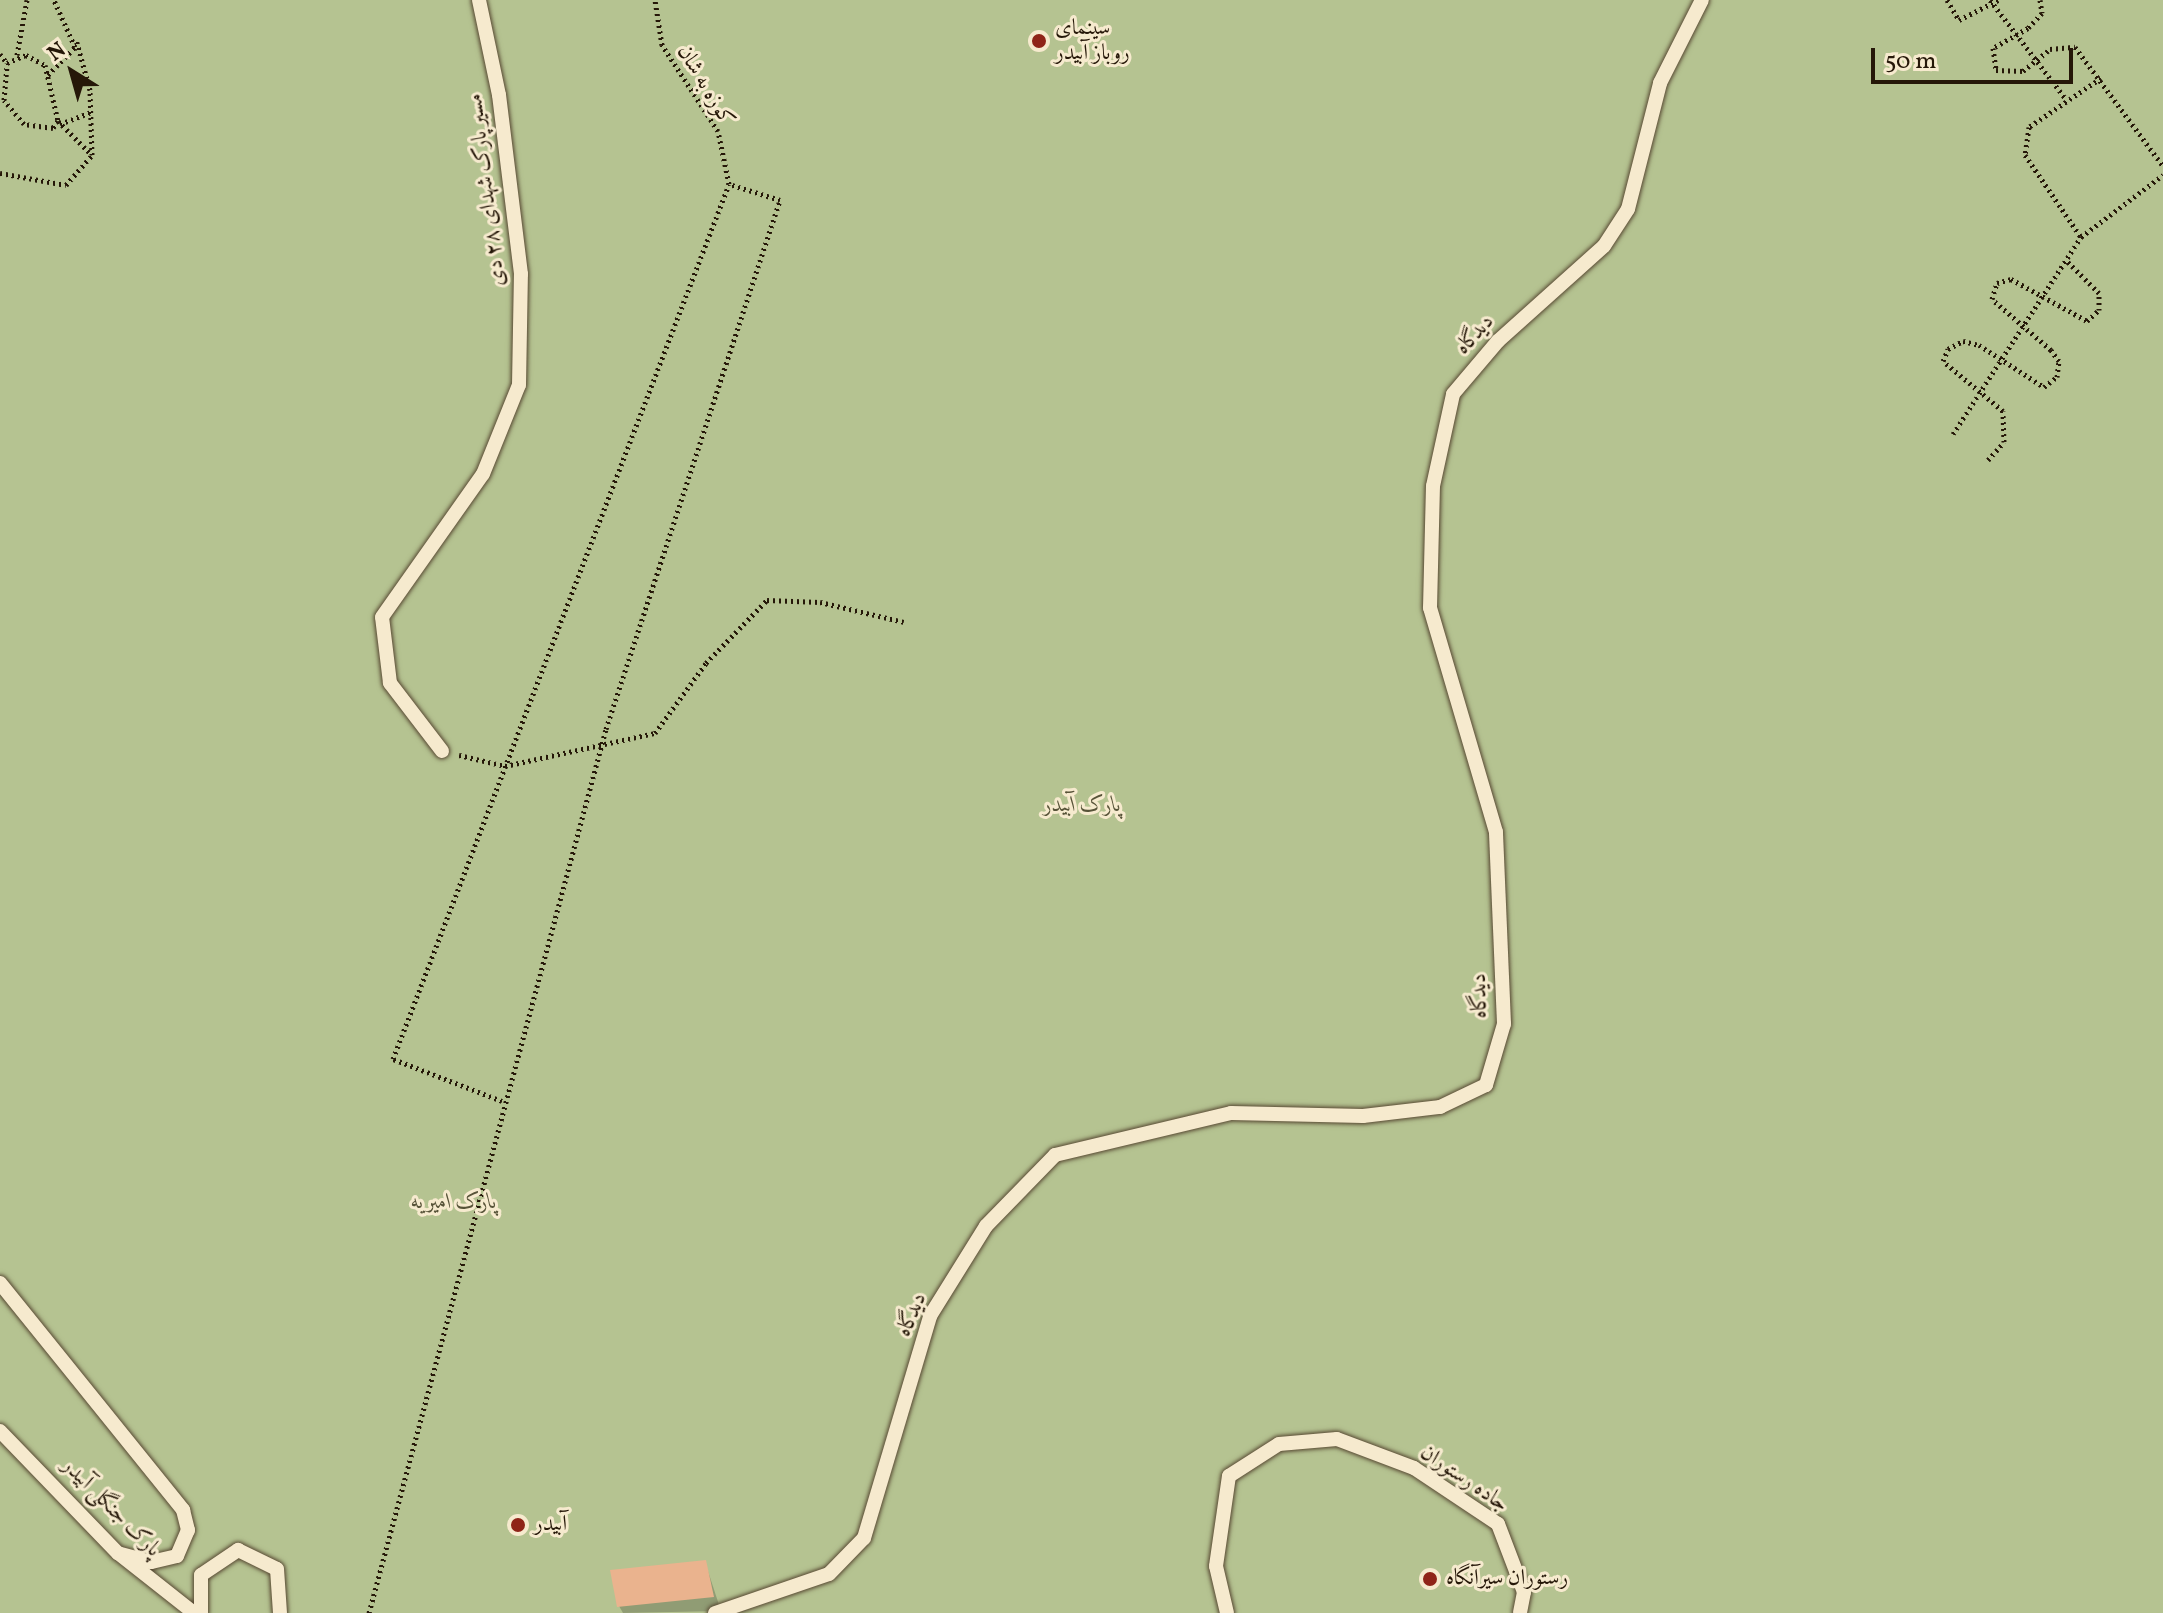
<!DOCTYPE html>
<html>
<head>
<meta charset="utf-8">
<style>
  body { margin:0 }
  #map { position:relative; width:2163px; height:1613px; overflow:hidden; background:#f1dfb4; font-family:Vollkorn,Amiri,serif }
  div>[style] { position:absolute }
  .green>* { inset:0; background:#b5c391 }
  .shadow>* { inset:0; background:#0003 }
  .building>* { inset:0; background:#eab38e }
  .path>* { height:5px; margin-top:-2.5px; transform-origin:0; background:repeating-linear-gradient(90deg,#251708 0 2px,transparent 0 6px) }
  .roads { filter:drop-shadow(0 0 2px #584933) drop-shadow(0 0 2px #584933) }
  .lane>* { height:14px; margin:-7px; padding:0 7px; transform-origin:7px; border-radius:7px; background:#f6eace }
  .dots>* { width:22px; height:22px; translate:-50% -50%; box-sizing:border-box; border:4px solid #f6eace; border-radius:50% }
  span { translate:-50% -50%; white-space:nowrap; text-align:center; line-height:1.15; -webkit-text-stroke:6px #f6eace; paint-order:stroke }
  .poi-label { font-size:22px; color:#251708 }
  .left { translate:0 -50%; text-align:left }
  .street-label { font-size:22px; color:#251708 }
  .park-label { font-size:22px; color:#575338; font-style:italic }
  .north { position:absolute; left:32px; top:32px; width:80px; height:80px; -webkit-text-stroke:6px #f6eace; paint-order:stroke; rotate:323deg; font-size:22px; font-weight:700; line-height:32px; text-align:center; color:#251708 }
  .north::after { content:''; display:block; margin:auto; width:28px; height:36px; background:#251708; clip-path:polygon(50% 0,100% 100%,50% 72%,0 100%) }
  .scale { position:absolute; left:1871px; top:48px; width:202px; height:36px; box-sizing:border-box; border:4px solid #251708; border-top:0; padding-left:10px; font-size:24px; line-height:28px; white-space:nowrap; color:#251708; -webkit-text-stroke:6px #f6eace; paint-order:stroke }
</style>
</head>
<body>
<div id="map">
  <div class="green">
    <i style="clip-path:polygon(0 0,2163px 0,2163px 1613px,0 1613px)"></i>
  </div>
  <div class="shadow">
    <i style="clip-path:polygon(705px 1562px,721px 1611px,623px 1613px,619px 1606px)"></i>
  </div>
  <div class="building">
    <i style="clip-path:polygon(706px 1560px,714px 1597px,617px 1607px,610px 1570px)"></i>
  </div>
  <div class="path">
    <i style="left:1947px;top:0;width:23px;rotate:59deg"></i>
    <i style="left:1959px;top:20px;width:44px;rotate:-27.1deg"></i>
    <i style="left:1990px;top:0;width:125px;rotate:52.5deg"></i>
    <i style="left:2040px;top:0;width:13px;rotate:81deg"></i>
    <i style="left:2042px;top:13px;width:21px;rotate:133deg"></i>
    <i style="left:2028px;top:28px;width:40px;rotate:150.3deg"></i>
    <i style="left:1993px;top:48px;width:22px;rotate:82deg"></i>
    <i style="left:1996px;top:70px;width:27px;rotate:2deg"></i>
    <i style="left:2023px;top:71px;width:35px;rotate:-39deg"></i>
    <i style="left:2050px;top:49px;width:25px;rotate:-5deg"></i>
    <i style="left:2075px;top:47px;width:148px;rotate:53.5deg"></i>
    <i style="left:0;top:54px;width:11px;rotate:52deg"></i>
    <i style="left:17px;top:55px;width:56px;rotate:-79.7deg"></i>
    <i style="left:26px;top:55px;width:21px;rotate:28deg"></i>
    <i style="left:45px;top:65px;width:57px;rotate:76.9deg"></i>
    <i style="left:58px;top:121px;width:9px;rotate:126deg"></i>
    <i style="left:53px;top:128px;width:29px;rotate:-172deg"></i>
    <i style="left:24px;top:124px;width:31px;rotate:-130deg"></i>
    <i style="left:4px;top:100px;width:37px;rotate:-85deg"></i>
    <i style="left:7px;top:63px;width:21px;rotate:-23deg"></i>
    <i style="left:48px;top:75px;width:39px;rotate:-46deg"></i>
    <i style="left:75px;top:47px;width:51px;rotate:-114.1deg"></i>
    <i style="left:2101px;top:78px;width:87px;rotate:145.8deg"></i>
    <i style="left:2029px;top:127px;width:28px;rotate:98deg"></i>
    <i style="left:2025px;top:155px;width:99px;rotate:55.7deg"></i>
    <i style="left:2081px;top:237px;width:103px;rotate:-37.1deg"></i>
    <i style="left:58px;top:121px;width:48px;rotate:45deg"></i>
    <i style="left:60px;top:124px;width:34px;rotate:-21deg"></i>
    <i style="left:0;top:173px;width:67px;rotate:10.3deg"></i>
    <i style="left:66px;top:185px;width:40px;rotate:-49deg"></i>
    <i style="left:92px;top:155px;width:65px;rotate:-91.8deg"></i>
    <i style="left:90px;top:90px;width:53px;rotate:-105.4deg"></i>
    <i style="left:1953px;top:434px;width:235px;rotate:-57deg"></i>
    <i style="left:1988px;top:460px;width:24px;rotate:-48deg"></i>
    <i style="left:2004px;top:442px;width:31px;rotate:-92deg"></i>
    <i style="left:2003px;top:411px;width:78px;rotate:-140.2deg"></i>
    <i style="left:1943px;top:361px;width:13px;rotate:-67deg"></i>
    <i style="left:1948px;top:349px;width:17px;rotate:-28deg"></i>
    <i style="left:1963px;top:341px;width:16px;rotate:14deg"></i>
    <i style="left:1979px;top:345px;width:77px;rotate:32.9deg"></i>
    <i style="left:2044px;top:387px;width:16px;rotate:-38deg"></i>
    <i style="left:2057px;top:377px;width:16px;rotate:-83deg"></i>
    <i style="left:2059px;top:361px;width:14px;rotate:-126deg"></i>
    <i style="left:2051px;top:350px;width:78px;rotate:-139.2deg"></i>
    <i style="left:1992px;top:299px;width:17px;rotate:-73deg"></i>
    <i style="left:1997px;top:283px;width:15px;rotate:-16deg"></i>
    <i style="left:2011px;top:279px;width:87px;rotate:28.9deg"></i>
    <i style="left:2087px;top:321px;width:16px;rotate:-43deg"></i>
    <i style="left:2099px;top:310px;width:17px;rotate:-90deg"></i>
    <i style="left:2099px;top:293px;width:47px;rotate:-135deg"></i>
    <i style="left:459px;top:755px;width:47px;rotate:13.4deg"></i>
    <i style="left:505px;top:766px;width:154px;rotate:-12.4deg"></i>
    <i style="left:655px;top:733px;width:87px;rotate:-53.9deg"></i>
    <i style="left:706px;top:663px;width:88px;rotate:-45.9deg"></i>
    <i style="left:767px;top:600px;width:53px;rotate:2.2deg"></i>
    <i style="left:820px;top:602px;width:86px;rotate:13.4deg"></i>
    <i style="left:502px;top:1101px;width:117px;rotate:-158.9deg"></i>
    <i style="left:393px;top:1059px;width:937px;rotate:-68.99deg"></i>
    <i style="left:369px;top:1613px;width:915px;rotate:-74.99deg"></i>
    <i style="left:606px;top:729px;width:557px;rotate:-71.79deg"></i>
    <i style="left:780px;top:200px;width:53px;rotate:-162.6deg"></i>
    <i style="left:729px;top:184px;width:54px;rotate:-101.7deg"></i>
    <i style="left:718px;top:131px;width:103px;rotate:-123.1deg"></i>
    <i style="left:662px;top:45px;width:46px;rotate:-98.8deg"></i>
  </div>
  <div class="roads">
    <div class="lane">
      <i style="left:442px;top:751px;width:86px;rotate:-127.4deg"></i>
      <i style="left:390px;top:683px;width:66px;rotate:-96.9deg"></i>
      <i style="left:382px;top:617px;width:175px;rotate:-54.8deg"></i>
      <i style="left:483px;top:474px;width:96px;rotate:-68deg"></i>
      <i style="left:519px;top:385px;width:111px;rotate:-89deg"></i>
      <i style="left:521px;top:274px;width:180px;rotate:-97deg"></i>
      <i style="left:499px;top:95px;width:97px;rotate:-101.9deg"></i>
      <i style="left:0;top:1283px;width:292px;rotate:51.1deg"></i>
      <i style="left:183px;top:1510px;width:21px;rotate:76deg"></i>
      <i style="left:188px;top:1530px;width:28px;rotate:113deg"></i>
      <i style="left:177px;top:1556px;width:27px;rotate:167deg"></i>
      <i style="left:151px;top:1562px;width:34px;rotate:-165deg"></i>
      <i style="left:0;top:1431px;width:170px;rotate:46deg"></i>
      <i style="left:118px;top:1553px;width:97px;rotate:38.3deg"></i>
      <i style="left:201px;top:1613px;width:38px;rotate:-90deg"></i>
      <i style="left:201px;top:1575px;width:45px;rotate:-34deg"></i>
      <i style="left:238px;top:1550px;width:43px;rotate:26deg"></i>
      <i style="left:277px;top:1569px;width:44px;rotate:86.1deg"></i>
      <i style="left:715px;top:1613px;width:120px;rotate:-18.9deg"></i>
      <i style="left:829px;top:1574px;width:50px;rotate:-45.8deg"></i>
      <i style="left:864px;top:1538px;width:232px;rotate:-73.4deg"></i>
      <i style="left:930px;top:1316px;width:106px;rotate:-58.1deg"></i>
      <i style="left:986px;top:1226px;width:99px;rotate:-45.8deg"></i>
      <i style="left:1055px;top:1155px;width:181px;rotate:-13.4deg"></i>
      <i style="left:1231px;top:1113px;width:132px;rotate:1.3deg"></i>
      <i style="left:1363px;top:1116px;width:78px;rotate:-6.7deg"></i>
      <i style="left:1440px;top:1107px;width:51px;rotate:-25.6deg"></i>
      <i style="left:1486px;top:1085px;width:64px;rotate:-73.6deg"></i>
      <i style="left:1504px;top:1024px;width:192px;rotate:-92.4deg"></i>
      <i style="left:1496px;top:832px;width:234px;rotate:-106.4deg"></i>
      <i style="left:1430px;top:608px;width:122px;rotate:-88.6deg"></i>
      <i style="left:1433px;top:486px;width:94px;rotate:-77.7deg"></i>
      <i style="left:1453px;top:394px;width:70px;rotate:-49.7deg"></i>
      <i style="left:1498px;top:341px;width:142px;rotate:-41.9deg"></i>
      <i style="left:1604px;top:246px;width:44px;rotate:-57deg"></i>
      <i style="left:1628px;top:209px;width:130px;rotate:-75.7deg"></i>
      <i style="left:1660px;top:83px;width:93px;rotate:-63.2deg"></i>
      <i style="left:1227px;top:1613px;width:48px;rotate:-103.2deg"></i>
      <i style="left:1216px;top:1566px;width:91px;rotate:-81.8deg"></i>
      <i style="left:1229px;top:1476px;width:59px;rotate:-32.6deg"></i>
      <i style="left:1279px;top:1444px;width:58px;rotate:-4.9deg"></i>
      <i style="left:1337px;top:1439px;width:82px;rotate:20.6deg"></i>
      <i style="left:1414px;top:1468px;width:101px;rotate:33.7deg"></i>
      <i style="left:1498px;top:1524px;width:73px;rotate:69.1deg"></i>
      <i style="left:1524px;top:1592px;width:21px;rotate:101deg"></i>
    </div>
  </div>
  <div class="dots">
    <i style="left:1039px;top:41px;background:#8f2418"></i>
    <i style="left:518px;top:1525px;background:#8f2418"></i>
    <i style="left:1430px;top:1579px;background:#8f2418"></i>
  </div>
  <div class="poi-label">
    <span class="left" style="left:1055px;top:41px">سینمای<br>روباز آبیدر</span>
    <span class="left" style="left:534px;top:1525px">آبیدر</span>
    <span class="left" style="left:1446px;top:1579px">رستوران سیرآنگاه</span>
  </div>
  <div class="street-label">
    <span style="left:705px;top:86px;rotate:59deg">کوزه به شان</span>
    <span style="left:487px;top:190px;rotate:-97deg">مسیر پارک شهدای ۲۸ دی</span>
    <span style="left:1475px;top:335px;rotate:-48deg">دیدگاه</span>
    <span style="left:1480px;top:996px;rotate:-91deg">دیدگاه</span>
    <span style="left:912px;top:1315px;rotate:-67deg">دیدگاه</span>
    <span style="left:1464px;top:1479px;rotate:34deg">جاده رستوران</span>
    <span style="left:111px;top:1508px;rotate:45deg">پارک جنگلی آبیدر</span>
  </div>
  <div class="park-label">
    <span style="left:1082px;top:806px">پارک آبیدر</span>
    <span style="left:454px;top:1203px">پارک امیریه</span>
  </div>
  <div class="north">N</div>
  <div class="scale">50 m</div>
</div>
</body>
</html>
